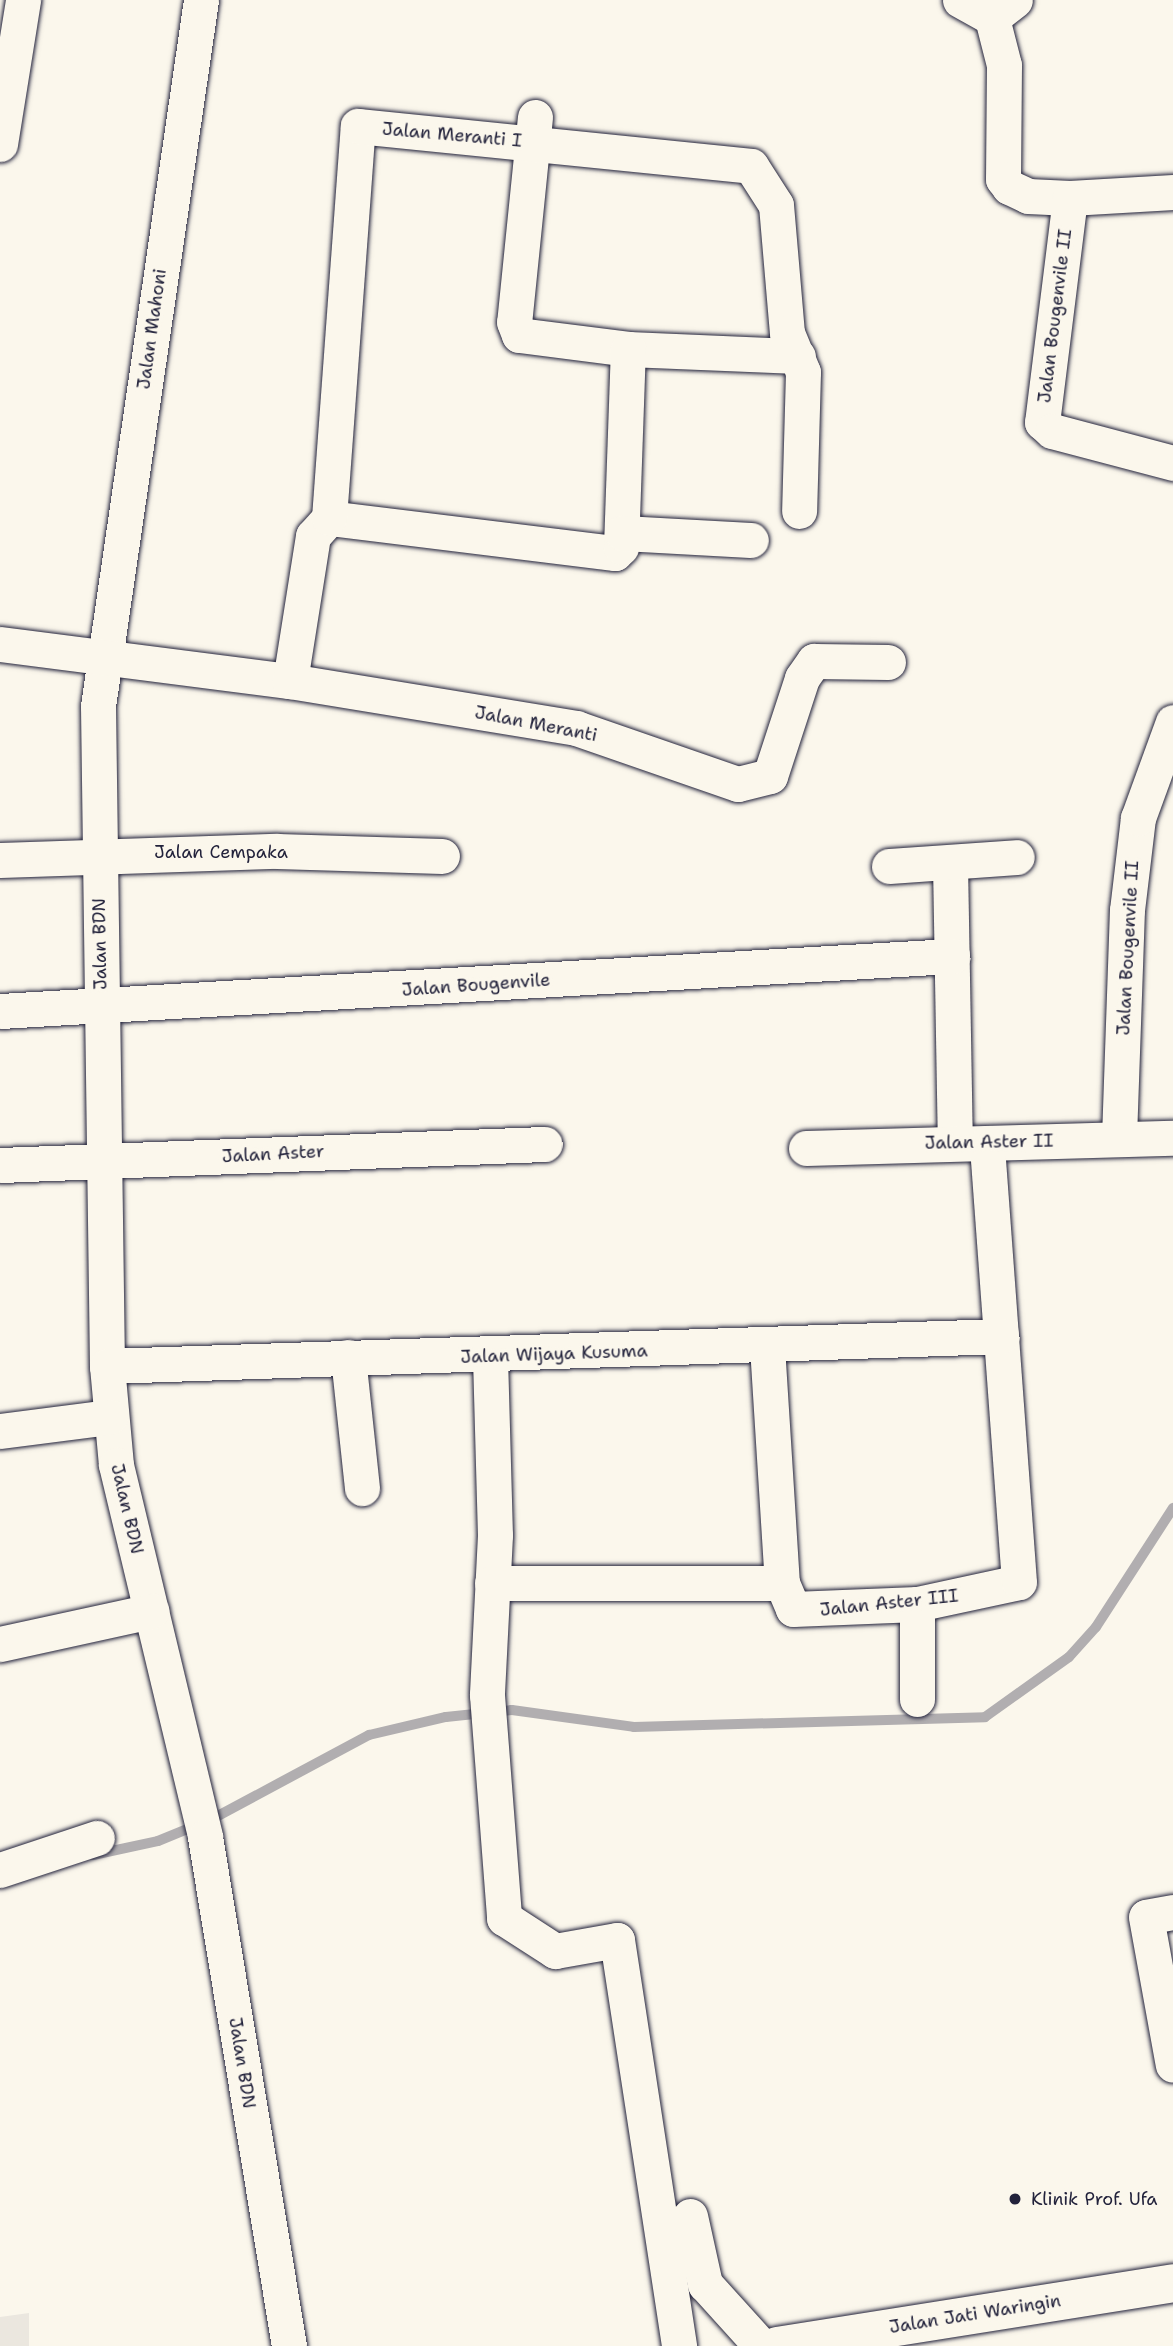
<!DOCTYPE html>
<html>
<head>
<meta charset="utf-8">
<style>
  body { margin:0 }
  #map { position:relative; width:1173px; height:2346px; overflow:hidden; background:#fbf7ec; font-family:"Shantell Sans",sans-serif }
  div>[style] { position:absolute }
  .built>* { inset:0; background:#ebe7df }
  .stream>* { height:10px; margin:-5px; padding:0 5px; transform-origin:5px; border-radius:5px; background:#b1aeb0 }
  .roads { filter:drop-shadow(0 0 2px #22223b) drop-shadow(0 0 2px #22223b) }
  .minor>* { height:35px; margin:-17.5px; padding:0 17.5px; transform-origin:17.5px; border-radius:17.5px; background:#fbf7ec }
  .major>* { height:38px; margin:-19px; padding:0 19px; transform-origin:19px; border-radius:19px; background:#fbf7ec }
  .dots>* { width:19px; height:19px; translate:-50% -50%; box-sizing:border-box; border:4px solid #fbf7ec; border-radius:50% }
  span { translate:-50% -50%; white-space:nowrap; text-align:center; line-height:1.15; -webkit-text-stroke:7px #fbf7ec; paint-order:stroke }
  .street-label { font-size:18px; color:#22223b }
  .poi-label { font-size:18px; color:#22223b }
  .left { translate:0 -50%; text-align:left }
</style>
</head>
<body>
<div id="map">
  <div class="built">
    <i style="clip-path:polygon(29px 2313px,29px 2346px,0 2346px,0 2317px)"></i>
  </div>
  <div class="stream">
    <i style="left:93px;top:1855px;width:66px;rotate:-12.2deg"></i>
    <i style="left:158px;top:1841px;width:61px;rotate:-22.3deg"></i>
    <i style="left:214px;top:1818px;width:176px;rotate:-28.2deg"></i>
    <i style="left:369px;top:1735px;width:79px;rotate:-13.2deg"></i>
    <i style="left:446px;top:1717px;width:66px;rotate:-6.1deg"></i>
    <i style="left:512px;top:1710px;width:123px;rotate:7.9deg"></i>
    <i style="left:634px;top:1727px;width:351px;rotate:-1.6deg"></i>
    <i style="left:985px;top:1717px;width:103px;rotate:-35.5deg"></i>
    <i style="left:1069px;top:1657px;width:40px;rotate:-48deg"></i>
    <i style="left:1096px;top:1627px;width:142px;rotate:-57.1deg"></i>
  </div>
  <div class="roads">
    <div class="minor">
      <i style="left:201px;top:0;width:713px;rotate:98.3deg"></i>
      <i style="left:98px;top:706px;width:660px;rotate:89.22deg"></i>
      <i style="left:107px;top:1366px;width:99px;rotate:84.8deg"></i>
      <i style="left:116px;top:1465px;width:382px;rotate:76.5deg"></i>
      <i style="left:205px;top:1837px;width:516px;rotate:80.63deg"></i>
      <i style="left:960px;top:0;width:37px;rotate:29deg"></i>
      <i style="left:992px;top:18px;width:49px;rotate:75.7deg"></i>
      <i style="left:1004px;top:65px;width:114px;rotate:90.5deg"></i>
      <i style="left:1003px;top:179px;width:10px;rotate:53deg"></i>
      <i style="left:1009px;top:187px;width:21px;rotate:25deg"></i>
      <i style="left:1028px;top:196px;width:42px;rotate:2.7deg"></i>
      <i style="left:1070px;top:198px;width:103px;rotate:-3.3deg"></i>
      <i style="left:992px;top:18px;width:29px;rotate:-38deg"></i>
      <i style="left:535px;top:117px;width:206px;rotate:95.8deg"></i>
      <i style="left:514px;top:322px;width:14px;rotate:69deg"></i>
      <i style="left:519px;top:335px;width:110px;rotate:7.3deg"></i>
      <i style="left:628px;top:349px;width:170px;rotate:2.4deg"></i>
      <i style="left:0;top:144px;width:146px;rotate:-80.9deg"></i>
      <i style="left:1070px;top:198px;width:226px;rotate:97.1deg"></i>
      <i style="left:1042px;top:422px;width:13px;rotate:42deg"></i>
      <i style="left:1052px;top:431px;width:125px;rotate:14.8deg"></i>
      <i style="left:329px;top:518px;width:288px;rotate:7deg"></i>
      <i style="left:615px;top:553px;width:8px;rotate:-45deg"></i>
      <i style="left:621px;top:547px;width:198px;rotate:-88deg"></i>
      <i style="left:622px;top:533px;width:129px;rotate:3.1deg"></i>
      <i style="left:0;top:644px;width:292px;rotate:7.3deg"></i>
      <i style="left:290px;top:681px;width:290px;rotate:9.3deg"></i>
      <i style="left:576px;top:728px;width:171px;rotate:19.1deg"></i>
      <i style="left:738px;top:784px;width:33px;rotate:-14deg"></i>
      <i style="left:770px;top:776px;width:103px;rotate:-71.9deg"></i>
      <i style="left:802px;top:678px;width:21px;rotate:-55deg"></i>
      <i style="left:814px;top:661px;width:74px;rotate:0.8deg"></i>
      <i style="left:290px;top:681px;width:147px;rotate:-81deg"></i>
      <i style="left:313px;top:536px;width:24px;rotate:-48deg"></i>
      <i style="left:329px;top:518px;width:393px;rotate:-85.8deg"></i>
      <i style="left:358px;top:126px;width:395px;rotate:5.8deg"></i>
      <i style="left:751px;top:166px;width:46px;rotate:57.3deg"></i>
      <i style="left:776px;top:205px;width:128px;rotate:85.1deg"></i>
      <i style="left:787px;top:333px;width:42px;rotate:67.7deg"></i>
      <i style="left:803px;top:372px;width:139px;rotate:91.6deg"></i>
      <i style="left:0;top:860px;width:277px;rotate:-1.9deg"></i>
      <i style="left:277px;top:851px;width:165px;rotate:1.7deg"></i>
      <i style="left:950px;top:863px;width:279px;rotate:89deg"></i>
      <i style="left:889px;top:866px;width:128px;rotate:-4deg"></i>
      <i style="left:0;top:1011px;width:954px;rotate:-3.31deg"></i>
      <i style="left:1119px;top:1138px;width:228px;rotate:-88deg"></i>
      <i style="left:1127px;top:910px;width:93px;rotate:-83.2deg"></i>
      <i style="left:1138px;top:818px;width:102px;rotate:-70deg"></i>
      <i style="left:806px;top:1148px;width:367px;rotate:-1.6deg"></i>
      <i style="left:0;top:1165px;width:545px;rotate:-2.21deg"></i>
      <i style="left:767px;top:1346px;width:237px;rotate:86.4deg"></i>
      <i style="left:782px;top:1583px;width:28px;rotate:67deg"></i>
      <i style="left:793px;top:1609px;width:124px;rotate:-2.3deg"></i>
      <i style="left:917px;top:1604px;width:104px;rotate:-12.2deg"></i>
      <i style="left:1019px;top:1582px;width:440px;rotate:-94.2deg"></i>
      <i style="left:348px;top:1357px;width:132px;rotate:83.9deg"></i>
      <i style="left:490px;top:1357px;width:178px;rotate:88.4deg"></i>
      <i style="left:495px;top:1535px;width:160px;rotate:92.9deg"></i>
      <i style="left:487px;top:1695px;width:224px;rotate:85.6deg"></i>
      <i style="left:504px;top:1918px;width:61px;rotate:32.9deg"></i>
      <i style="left:555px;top:1951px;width:63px;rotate:-10.1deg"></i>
      <i style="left:617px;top:1940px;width:411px;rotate:81.3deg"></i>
      <i style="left:107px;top:1366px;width:895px;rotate:-1.92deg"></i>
      <i style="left:0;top:1431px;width:111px;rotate:-7.3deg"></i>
      <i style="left:492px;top:1583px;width:290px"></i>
      <i style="left:0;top:1644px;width:155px;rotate:-12.3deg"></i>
      <i style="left:917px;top:1699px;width:95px;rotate:-90deg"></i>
      <i style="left:0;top:1870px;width:102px;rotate:-18.3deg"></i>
      <i style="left:1173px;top:1912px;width:27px;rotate:170deg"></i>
      <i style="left:1146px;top:1917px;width:150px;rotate:79.7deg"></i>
      <i style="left:690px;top:2216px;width:70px;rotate:77.6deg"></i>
      <i style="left:705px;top:2284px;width:84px;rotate:47.9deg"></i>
    </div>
    <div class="major">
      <i style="left:777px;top:2346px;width:401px;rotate:-9deg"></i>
    </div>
  </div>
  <div class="dots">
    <i style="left:1015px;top:2199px;background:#22223b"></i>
  </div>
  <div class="street-label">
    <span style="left:452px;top:135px;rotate:5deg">Jalan Meranti I</span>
    <span style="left:1055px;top:316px;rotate:-83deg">Jalan Bougenvile II</span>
    <span style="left:152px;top:329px;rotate:-82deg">Jalan Mahoni</span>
    <span style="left:536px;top:724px;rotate:11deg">Jalan Meranti</span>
    <span style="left:221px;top:852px">Jalan Cempaka</span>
    <span style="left:100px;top:944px;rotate:-91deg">Jalan BDN</span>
    <span style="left:1128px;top:948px;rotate:-87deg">Jalan Bougenvile II</span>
    <span style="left:476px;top:985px;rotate:-4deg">Jalan Bougenvile</span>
    <span style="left:989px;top:1142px;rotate:-1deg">Jalan Aster II</span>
    <span style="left:273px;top:1154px;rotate:-3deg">Jalan Aster</span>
    <span style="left:554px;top:1354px;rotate:-2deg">Jalan Wijaya Kusuma</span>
    <span style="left:127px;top:1509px;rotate:77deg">Jalan BDN</span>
    <span style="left:889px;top:1603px;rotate:-6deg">Jalan Aster III</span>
    <span style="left:242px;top:2063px;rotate:81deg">Jalan BDN</span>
    <span style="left:975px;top:2314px;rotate:-9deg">Jalan Jati Waringin</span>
  </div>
  <div class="poi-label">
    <span class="left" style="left:1031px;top:2199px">Klinik Prof. Ufa</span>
  </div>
</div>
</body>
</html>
